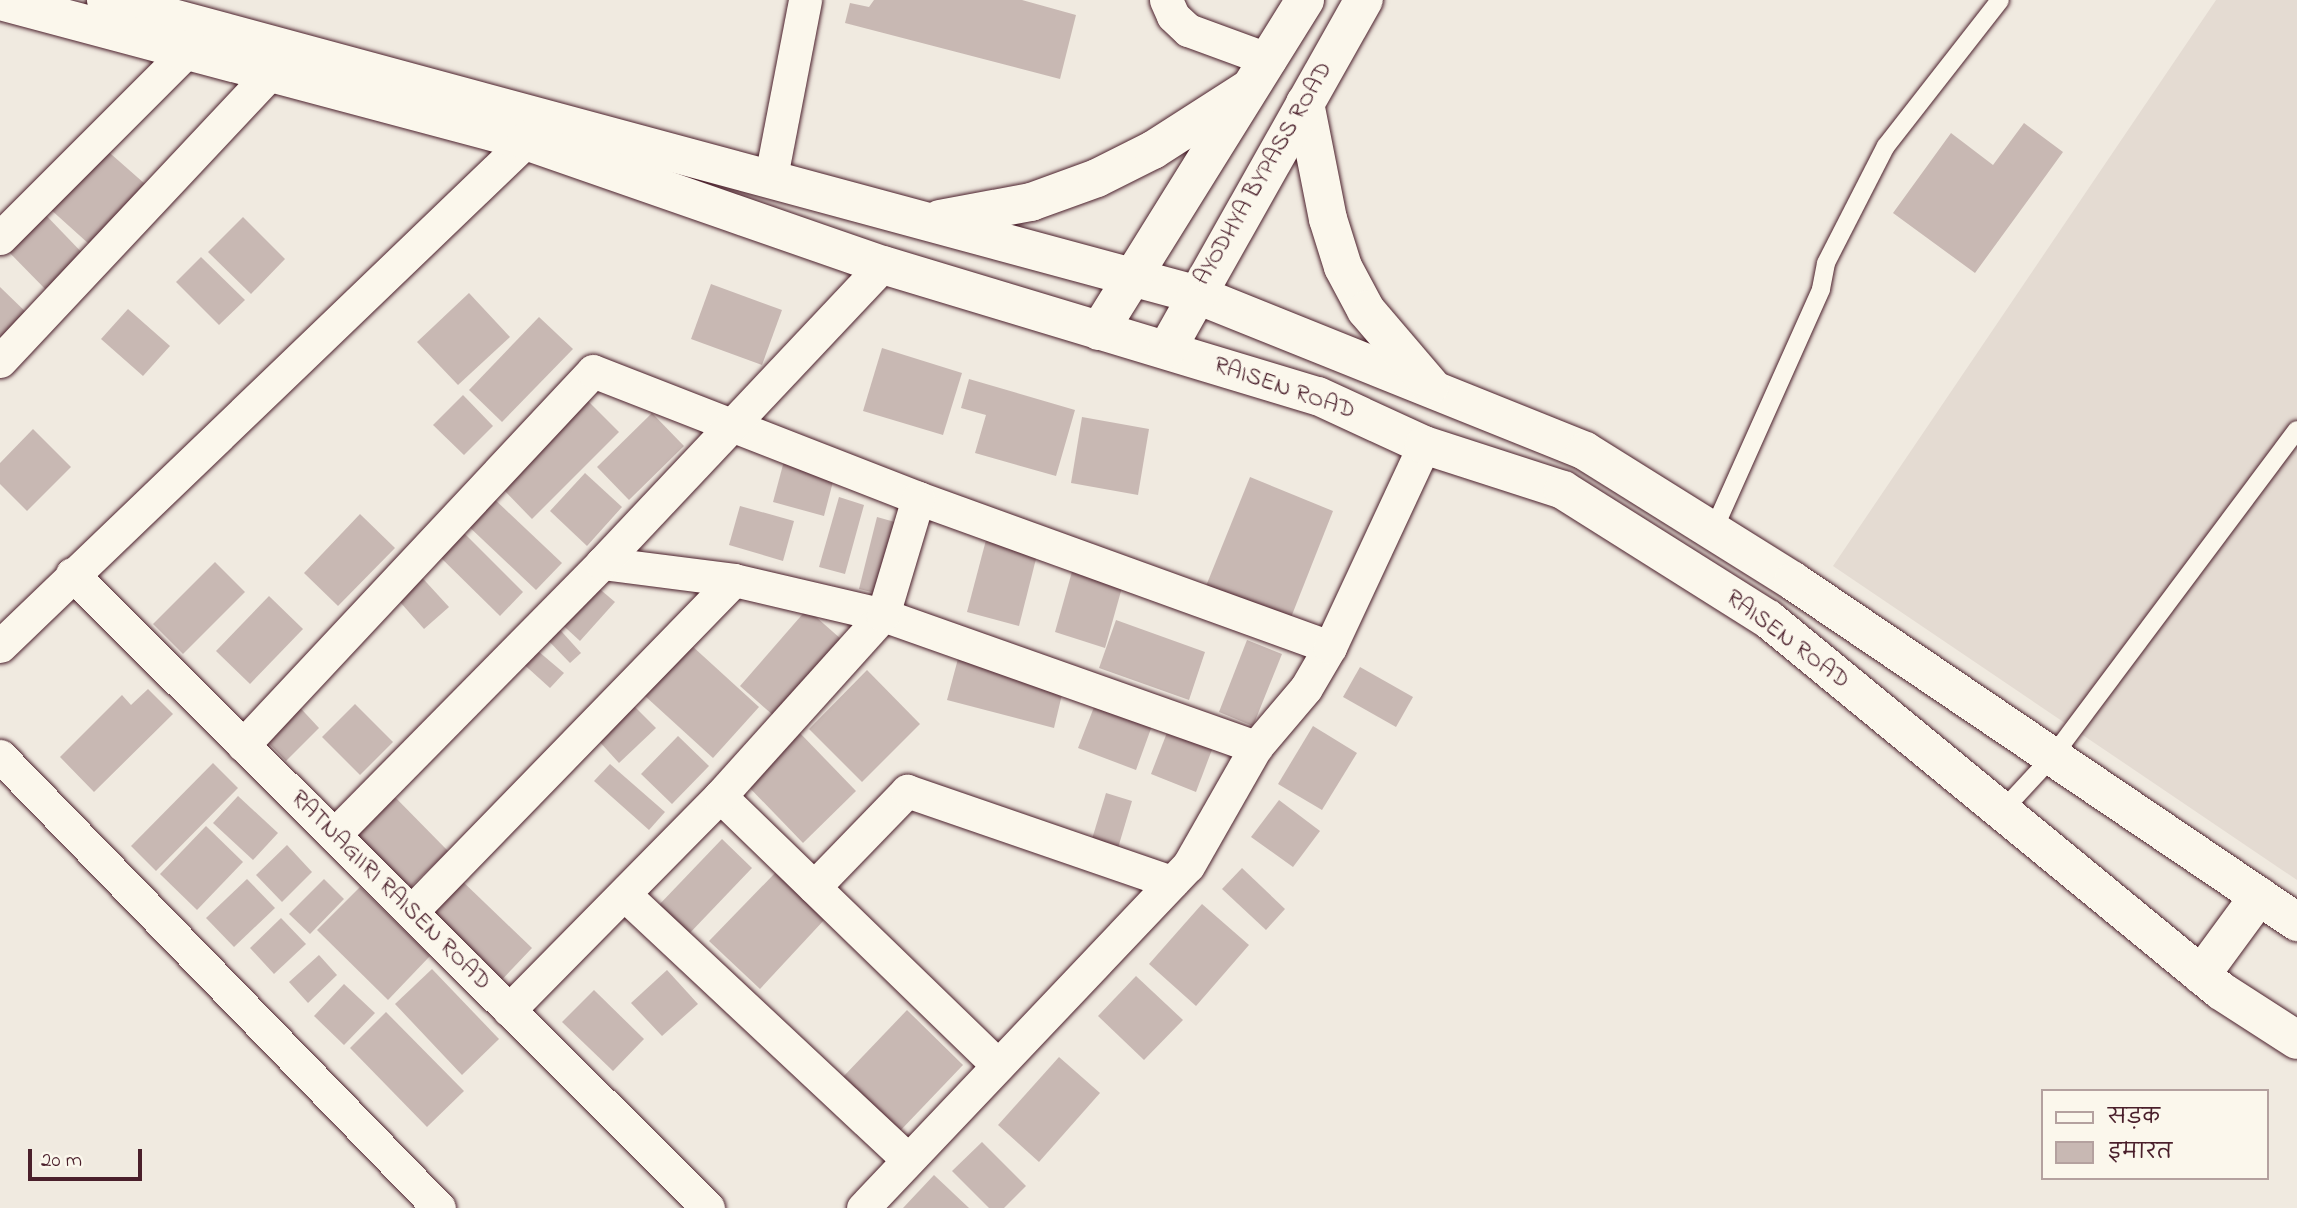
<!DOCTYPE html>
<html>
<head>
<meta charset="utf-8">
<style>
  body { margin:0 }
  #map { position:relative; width:2297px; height:1208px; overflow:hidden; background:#f0eae0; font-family:"Indie Flower","Playpen Sans Deva",sans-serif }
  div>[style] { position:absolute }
  .built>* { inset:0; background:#e4dbd2 }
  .building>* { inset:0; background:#c8b8b3 }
  .roads { filter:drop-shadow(0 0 2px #4a1f2b) drop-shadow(0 0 2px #4a1f2b) }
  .lane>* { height:18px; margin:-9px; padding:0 9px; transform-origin:9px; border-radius:9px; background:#fbf7ec }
  .street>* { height:33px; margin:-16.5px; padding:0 16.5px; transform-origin:16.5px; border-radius:16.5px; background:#fbf7ec }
  .primary>* { height:38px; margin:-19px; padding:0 19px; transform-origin:19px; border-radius:19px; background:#fbf7ec }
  span { translate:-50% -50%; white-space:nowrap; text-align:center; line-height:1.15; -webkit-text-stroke:7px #fbf7ec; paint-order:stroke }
  .street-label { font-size:24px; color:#4a1f2b }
  .legend { position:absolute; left:2041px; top:1089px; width:228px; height:91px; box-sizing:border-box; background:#fbf7ec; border:2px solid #b4a19f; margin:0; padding:9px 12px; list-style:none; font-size:21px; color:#4a1f2b }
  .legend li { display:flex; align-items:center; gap:14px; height:35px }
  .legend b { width:35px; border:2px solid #b4a19f }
  .scale { position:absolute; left:28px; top:1149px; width:114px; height:32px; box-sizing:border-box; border:4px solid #4a1f2b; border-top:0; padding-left:9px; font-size:21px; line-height:24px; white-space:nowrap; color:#4a1f2b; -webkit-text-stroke:5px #fbf7ec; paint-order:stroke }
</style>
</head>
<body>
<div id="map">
  <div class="built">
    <i style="clip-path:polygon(2216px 0,2297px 0,2297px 880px,1833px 566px)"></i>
  </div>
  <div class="building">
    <i style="clip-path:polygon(874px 0,1022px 0,1076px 15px,1060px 79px,845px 23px,850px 3px,869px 7px)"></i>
    <i style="clip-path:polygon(2024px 123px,2063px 152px,1975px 273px,1893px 213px,1951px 133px,1993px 165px)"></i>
    <i style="clip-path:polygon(103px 147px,153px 191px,99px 253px,49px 208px)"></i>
    <i style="clip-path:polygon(40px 209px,89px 260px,52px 296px,2px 245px)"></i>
    <i style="clip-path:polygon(243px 217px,285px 259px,251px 294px,208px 252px)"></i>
    <i style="clip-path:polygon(201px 257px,245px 300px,219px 325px,176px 282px)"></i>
    <i style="clip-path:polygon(711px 284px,782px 310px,762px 365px,691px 339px)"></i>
    <i style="clip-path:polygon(0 287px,32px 318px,0 350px)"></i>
    <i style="clip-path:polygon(469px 293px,510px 337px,458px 385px,417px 342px)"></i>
    <i style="clip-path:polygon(128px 309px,170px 346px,143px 376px,101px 339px)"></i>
    <i style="clip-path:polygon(539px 317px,573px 349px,502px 422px,469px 390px)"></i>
    <i style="clip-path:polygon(882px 348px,962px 373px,943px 435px,863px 411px)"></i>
    <i style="clip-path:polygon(969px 379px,1075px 410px,1056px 476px,975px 453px,986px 415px,961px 408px)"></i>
    <i style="clip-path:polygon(463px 395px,493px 426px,464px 455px,433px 425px)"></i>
    <i style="clip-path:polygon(587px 400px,619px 432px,532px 519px,500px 486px)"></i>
    <i style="clip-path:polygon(652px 413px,684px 446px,629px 500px,597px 467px)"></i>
    <i style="clip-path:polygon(1082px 417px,1149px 429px,1138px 495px,1071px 483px)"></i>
    <i style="clip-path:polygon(33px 429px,71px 467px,27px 511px,0 484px,0 463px)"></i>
    <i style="clip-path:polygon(784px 461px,835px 474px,824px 516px,773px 502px)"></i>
    <i style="clip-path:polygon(585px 473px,622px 507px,587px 546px,550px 511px)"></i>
    <i style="clip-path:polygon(1250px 477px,1333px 511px,1290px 620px,1206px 586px)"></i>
    <i style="clip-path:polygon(490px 495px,562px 563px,536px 590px,464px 522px)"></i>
    <i style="clip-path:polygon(839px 497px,864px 505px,845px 574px,819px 567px)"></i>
    <i style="clip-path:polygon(740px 506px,794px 521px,783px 561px,729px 545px)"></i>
    <i style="clip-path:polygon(360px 514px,395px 548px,338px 606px,304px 573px)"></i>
    <i style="clip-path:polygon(877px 517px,902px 524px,884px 595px,859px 589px)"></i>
    <i style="clip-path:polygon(458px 527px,523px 592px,500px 616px,434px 551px)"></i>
    <i style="clip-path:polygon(986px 540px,1037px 555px,1019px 626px,967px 612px)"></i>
    <i style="clip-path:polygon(1075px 561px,1125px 577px,1105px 648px,1055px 632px)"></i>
    <i style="clip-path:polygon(215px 562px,245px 592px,183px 654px,153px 624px)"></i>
    <i style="clip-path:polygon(416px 571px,449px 607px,424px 629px,392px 593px)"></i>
    <i style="clip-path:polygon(589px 580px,615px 602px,580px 641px,555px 618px)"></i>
    <i style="clip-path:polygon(269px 596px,303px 629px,250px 684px,216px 651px)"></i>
    <i style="clip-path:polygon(807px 609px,841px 639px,774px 716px,740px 686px)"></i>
    <i style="clip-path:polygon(1116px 620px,1205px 652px,1189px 700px,1099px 668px)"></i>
    <i style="clip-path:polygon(553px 622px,581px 653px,570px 663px,541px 633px)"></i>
    <i style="clip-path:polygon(1247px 640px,1282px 654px,1253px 726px,1219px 712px)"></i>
    <i style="clip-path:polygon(691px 645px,759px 707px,713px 758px,645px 696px)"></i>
    <i style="clip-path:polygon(532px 646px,564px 673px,550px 688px,519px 660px)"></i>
    <i style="clip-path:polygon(959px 655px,1065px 682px,1054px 728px,947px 700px)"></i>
    <i style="clip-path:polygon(1360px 667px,1413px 697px,1396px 727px,1343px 697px)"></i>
    <i style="clip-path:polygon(867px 670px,920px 724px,862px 782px,809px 729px)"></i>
    <i style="clip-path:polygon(148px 689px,173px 714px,94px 792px,60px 757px,122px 695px,131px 705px)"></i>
    <i style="clip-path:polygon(292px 699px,319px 728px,286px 761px,258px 732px)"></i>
    <i style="clip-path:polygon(1096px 702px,1153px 723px,1136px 770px,1078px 748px)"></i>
    <i style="clip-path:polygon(355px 704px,393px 742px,360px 775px,322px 737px)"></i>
    <i style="clip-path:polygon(633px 705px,656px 728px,619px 763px,597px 739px)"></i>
    <i style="clip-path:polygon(1313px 726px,1357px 753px,1322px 810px,1278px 784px)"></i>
    <i style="clip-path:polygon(1168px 730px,1213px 747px,1196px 792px,1151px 774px)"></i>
    <i style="clip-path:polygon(798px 731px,856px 791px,803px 843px,744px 782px)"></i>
    <i style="clip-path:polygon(678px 736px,709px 766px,672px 804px,641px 774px)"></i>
    <i style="clip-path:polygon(213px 763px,238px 788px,156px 871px,131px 846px)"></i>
    <i style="clip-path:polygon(610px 764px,665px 812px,649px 830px,594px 781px)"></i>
    <i style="clip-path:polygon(389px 791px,448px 851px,406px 891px,347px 831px)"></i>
    <i style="clip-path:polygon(1106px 793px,1132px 801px,1118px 848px,1092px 839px)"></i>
    <i style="clip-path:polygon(238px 796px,278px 833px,253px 860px,213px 823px)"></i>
    <i style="clip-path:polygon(1279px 800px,1320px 831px,1293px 867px,1251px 837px)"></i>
    <i style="clip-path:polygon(206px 826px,243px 862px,197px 910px,160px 874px)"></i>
    <i style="clip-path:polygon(722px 839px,752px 868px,687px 936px,657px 907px)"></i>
    <i style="clip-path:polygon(287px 845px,312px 872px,282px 902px,256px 875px)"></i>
    <i style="clip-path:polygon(1242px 868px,1285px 909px,1266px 930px,1222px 889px)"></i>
    <i style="clip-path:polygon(776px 872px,825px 919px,760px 989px,709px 941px)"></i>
    <i style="clip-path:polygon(459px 878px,532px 948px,493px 989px,420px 918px)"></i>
    <i style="clip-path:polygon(247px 879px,275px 908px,234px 947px,206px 918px)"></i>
    <i style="clip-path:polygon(324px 879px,344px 899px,310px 934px,289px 914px)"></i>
    <i style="clip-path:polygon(360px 887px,430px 956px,388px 1000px,317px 930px)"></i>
    <i style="clip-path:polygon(1202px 904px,1249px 945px,1196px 1006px,1149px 964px)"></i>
    <i style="clip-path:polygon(281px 918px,306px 944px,274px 974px,250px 948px)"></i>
    <i style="clip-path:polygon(319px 955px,337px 975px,308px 1003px,289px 982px)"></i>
    <i style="clip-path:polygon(432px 969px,499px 1039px,462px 1075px,395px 1004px)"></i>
    <i style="clip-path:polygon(667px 970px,698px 1004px,662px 1036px,631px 1003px)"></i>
    <i style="clip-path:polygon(1136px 976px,1183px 1020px,1144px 1060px,1098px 1016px)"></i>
    <i style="clip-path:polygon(344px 984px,375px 1013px,344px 1045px,314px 1016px)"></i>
    <i style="clip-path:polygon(594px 990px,644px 1039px,613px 1071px,562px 1022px)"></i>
    <i style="clip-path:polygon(907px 1010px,963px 1065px,899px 1132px,842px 1078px)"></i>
    <i style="clip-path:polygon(386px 1012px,464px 1091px,427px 1127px,350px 1048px)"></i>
    <i style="clip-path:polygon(1059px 1057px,1100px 1093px,1039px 1162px,998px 1125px)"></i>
    <i style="clip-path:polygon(982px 1142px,1026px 1186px,1004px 1208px,989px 1208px,952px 1171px)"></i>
    <i style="clip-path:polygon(934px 1175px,969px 1208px,903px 1208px)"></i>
  </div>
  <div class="roads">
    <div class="lane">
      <i style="left:1713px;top:531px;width:265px;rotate:-65.9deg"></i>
      <i style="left:1821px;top:289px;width:26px;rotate:-79deg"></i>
      <i style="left:1826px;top:263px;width:131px;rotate:-62.9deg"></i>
      <i style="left:1886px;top:146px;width:185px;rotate:-52deg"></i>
      <i style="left:2002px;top:811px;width:75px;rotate:-47.2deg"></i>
      <i style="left:2053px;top:756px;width:407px;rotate:-53.2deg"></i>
    </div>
    <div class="street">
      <i style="left:1166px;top:0;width:17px;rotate:66deg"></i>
      <i style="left:1173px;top:16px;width:21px;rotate:43deg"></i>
      <i style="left:1188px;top:30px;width:87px;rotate:20.1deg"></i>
      <i style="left:771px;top:177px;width:180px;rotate:-79.1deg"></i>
      <i style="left:0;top:238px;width:266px;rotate:-45deg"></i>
      <i style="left:0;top:361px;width:393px;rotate:-46.8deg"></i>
      <i style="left:602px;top:563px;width:133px;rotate:7.3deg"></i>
      <i style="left:734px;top:580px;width:153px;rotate:13.2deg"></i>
      <i style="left:883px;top:615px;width:396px;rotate:19.5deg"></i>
      <i style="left:72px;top:574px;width:898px;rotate:44.91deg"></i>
      <i style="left:0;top:646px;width:729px;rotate:-43.83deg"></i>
      <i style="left:243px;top:745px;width:512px;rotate:-46.9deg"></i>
      <i style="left:593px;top:371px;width:349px;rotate:21.3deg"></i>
      <i style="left:918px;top:498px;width:438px;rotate:19.9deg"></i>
      <i style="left:0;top:756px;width:630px;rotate:45.84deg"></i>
      <i style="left:720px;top:796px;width:387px;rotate:44.1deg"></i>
      <i style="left:334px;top:835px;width:382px;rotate:-45.4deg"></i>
      <i style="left:602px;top:563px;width:410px;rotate:-46.7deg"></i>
      <i style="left:814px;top:887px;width:134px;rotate:-45.9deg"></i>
      <i style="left:907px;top:791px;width:280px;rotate:19deg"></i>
      <i style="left:624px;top:894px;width:389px;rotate:43.1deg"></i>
      <i style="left:411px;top:912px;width:463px;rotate:-45.8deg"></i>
      <i style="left:509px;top:1010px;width:301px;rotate:-45.4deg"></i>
      <i style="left:720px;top:796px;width:244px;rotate:-48deg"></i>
      <i style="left:883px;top:615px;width:122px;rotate:-73.3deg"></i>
      <i style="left:863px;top:1208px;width:472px;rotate:-46.5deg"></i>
      <i style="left:1188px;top:866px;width:137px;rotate:-60.3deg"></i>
      <i style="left:1256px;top:747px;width:77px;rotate:-49.7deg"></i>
      <i style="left:1306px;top:688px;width:48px;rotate:-59.7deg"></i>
      <i style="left:1330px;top:647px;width:223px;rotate:-65deg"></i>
    </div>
    <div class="primary">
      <i style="left:106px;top:0;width:1128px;rotate:15.11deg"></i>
      <i style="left:1195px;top:294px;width:420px;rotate:21.9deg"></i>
      <i style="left:1585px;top:451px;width:245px;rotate:32deg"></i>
      <i style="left:1793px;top:581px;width:609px;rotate:34.08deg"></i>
      <i style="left:0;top:1px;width:544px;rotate:14.9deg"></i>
      <i style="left:526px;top:141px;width:378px;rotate:19.2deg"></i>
      <i style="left:883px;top:265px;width:454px;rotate:16.8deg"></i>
      <i style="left:1318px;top:396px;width:117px;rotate:24.8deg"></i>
      <i style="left:1424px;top:445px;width:146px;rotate:17.9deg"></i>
      <i style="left:1563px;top:490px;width:242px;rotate:32.2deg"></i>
      <i style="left:1768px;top:619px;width:586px;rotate:39.39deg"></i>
      <i style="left:2221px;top:991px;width:90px;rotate:32.8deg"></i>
      <i style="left:1305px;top:103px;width:118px;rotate:78.8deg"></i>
      <i style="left:1328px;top:219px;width:50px;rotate:72.6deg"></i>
      <i style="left:1343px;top:267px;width:49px;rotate:61.9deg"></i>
      <i style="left:1366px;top:310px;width:99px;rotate:49.5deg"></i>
      <i style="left:940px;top:219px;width:93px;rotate:-10.6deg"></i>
      <i style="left:1031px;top:202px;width:70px;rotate:-20deg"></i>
      <i style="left:1097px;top:178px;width:63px;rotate:-26.6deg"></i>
      <i style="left:1153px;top:150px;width:113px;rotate:-32.7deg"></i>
      <i style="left:1099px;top:331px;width:390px;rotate:-58.1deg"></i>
      <i style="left:1167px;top:349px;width:401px;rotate:-60.6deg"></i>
      <i style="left:2201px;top:975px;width:98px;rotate:-53.7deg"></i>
    </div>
  </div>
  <div class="street-label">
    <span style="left:1264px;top:174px;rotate:-60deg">AYODHYA BYPASS ROAD</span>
    <span style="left:1284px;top:389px;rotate:19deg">RAISEN ROAD</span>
    <span style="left:1787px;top:640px;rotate:37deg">RAISEN ROAD</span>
    <span style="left:390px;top:891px;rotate:45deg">RATNAGIIRI RAISEN ROAD</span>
  </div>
  <ul class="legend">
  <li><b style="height:9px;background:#fbf7ec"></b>सड़क</li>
  <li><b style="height:19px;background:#c8b8b3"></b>इमारत</li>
  </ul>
  <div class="scale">20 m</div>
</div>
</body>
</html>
